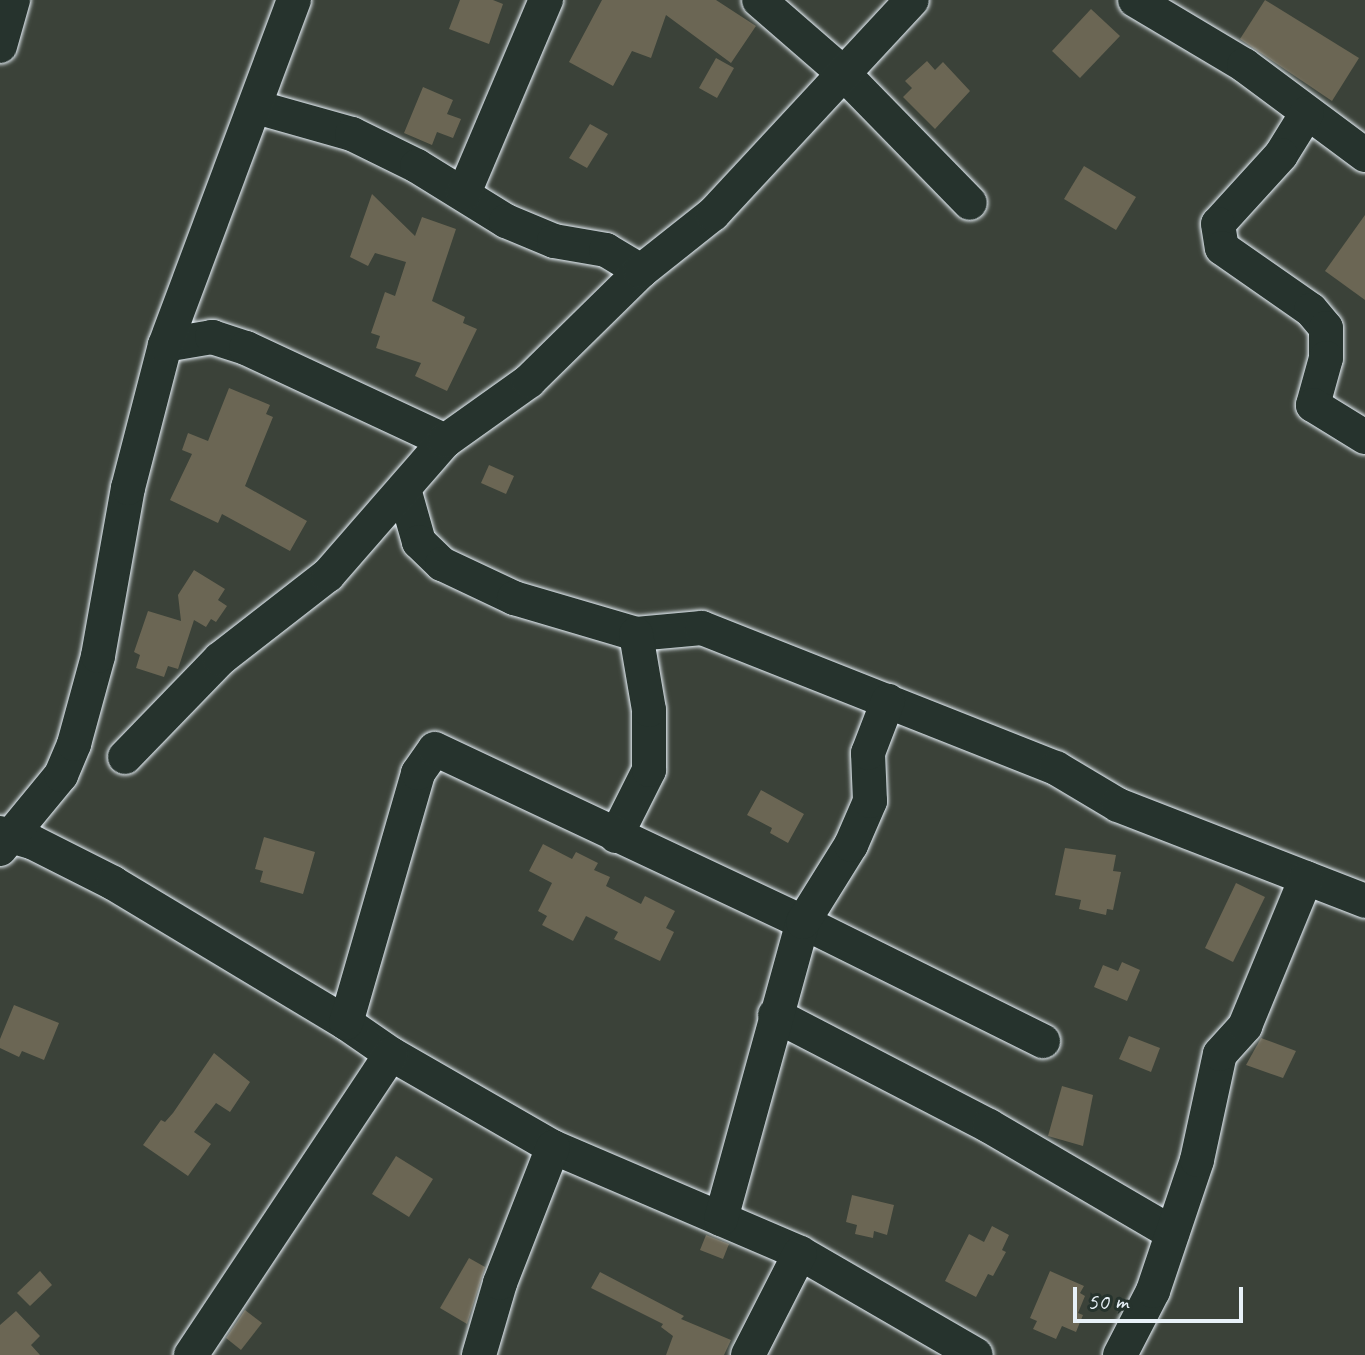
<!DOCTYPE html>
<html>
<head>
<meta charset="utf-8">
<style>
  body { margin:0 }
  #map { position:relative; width:1365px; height:1355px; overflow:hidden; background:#3b4239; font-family:Caveat,sans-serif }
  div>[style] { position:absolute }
  .building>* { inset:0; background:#6b6654 }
  .roads { filter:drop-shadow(0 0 2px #e8f1f8) drop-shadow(0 0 2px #e8f1f8) }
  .minor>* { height:34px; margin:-17px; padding:0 17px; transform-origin:17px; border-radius:17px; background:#26332d }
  span { translate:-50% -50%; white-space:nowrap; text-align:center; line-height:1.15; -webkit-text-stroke:6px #26332d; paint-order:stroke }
  .scale { position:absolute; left:1073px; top:1287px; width:170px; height:36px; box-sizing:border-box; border:4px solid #e8f1f8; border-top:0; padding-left:10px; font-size:24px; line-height:28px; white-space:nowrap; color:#e8f1f8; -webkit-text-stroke:6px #26332d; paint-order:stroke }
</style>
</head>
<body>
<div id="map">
  <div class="building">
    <i style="clip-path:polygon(460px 0,493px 0,503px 4px,489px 44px,449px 29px)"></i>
    <i style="clip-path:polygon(602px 0,716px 0,756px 26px,731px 63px,666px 15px,651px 58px,632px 51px,613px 86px,569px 62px)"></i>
    <i style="clip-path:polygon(1265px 0,1359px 58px,1332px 101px,1240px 39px)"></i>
    <i style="clip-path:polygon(1091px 9px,1120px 36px,1080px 78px,1052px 51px)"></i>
    <i style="clip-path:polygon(716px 58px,734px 68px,717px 98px,699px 88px)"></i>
    <i style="clip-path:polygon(927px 61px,935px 70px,943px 62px,970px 91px,935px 129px,903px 97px,912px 88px,905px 81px)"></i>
    <i style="clip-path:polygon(423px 87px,453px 100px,447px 114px,461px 119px,453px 138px,437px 132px,432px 145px,404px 133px)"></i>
    <i style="clip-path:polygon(590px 124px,608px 134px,587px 168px,569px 158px)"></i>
    <i style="clip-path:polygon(1084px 166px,1136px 197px,1116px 230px,1064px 199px)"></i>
    <i style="clip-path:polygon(372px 194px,415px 236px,422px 217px,456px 229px,432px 301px,465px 317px,463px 323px,477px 329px,447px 391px,415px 376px,421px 363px,376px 348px,380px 336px,371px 333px,385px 292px,395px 296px,406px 262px,375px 253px,368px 266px,350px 257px)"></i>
    <i style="clip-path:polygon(1365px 215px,1365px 300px,1325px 271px)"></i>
    <i style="clip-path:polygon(229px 388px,270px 405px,266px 414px,273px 417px,245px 486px,307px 521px,290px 551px,222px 514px,218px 523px,170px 500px,192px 454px,182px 450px,188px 433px,208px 441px)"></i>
    <i style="clip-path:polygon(489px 465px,514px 476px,506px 494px,481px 483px)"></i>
    <i style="clip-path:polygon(194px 570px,225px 589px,218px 600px,227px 606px,216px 622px,211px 619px,206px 627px,194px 620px,178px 669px,168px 666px,164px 677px,136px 668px,140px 655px,134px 652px,148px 611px,181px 621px,178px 595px)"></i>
    <i style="clip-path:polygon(761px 790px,804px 814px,788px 843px,770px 833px,772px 828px,747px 815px)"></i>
    <i style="clip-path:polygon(264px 837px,315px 852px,303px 894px,260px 882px,263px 871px,255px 869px)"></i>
    <i style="clip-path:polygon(543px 844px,572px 859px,576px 852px,598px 863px,594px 870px,610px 877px,606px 886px,641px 904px,645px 896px,675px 911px,666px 928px,674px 932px,660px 961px,614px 939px,618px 932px,586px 916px,573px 941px,542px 925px,547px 916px,538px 911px,552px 883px,529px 871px)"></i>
    <i style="clip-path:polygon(1065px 848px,1116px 855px,1113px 871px,1121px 872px,1113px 910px,1107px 909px,1106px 915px,1079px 909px,1081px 900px,1055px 895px)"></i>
    <i style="clip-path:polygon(1236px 883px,1265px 897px,1233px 962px,1205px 948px)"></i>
    <i style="clip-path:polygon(1122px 962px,1140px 970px,1127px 1001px,1094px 987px,1103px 965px,1118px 971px)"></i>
    <i style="clip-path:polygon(14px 1005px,59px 1023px,44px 1060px,22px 1051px,19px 1057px,0 1048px,0 1039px)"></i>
    <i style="clip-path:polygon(1129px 1036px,1160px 1048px,1151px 1072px,1119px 1059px)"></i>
    <i style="clip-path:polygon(1261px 1038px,1296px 1051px,1283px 1078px,1246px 1065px)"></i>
    <i style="clip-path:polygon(214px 1053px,250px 1082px,230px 1112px,216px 1103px,194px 1132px,211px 1144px,188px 1176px,143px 1145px,161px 1120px,165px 1122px,173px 1113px)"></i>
    <i style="clip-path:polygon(1062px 1086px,1093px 1095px,1083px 1146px,1048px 1136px)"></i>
    <i style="clip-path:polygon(396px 1156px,433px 1179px,409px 1217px,372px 1194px)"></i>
    <i style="clip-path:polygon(852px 1195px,894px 1205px,887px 1235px,874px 1231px,873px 1238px,855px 1234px,857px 1225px,846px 1222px)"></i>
    <i style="clip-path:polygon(992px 1226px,1009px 1235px,1002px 1250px,1006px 1252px,993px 1276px,988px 1274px,976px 1297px,945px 1281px,969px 1234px,984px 1242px)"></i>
    <i style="clip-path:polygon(706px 1235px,729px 1244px,723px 1259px,700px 1250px)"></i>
    <i style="clip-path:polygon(469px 1258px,485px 1267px,467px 1324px,440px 1308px)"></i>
    <i style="clip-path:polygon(40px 1271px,52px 1285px,30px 1306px,17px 1293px)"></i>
    <i style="clip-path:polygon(1050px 1271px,1084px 1286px,1080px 1293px,1085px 1296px,1078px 1313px,1083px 1315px,1076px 1332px,1062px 1326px,1056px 1339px,1033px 1329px,1037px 1321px,1030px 1318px)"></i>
    <i style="clip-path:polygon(600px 1272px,684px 1316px,681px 1319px,731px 1340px,724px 1355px,666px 1355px,673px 1336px,661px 1327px,663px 1324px,591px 1288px)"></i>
    <i style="clip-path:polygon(245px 1310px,262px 1323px,241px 1350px,226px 1338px)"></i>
    <i style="clip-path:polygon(16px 1311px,40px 1336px,31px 1345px,40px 1355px,0 1355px,0 1325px)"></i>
  </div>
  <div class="roads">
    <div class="minor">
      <i style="left:759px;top:0;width:113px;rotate:41deg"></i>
      <i style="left:844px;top:74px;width:180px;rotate:45.7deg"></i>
      <i style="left:1135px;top:0;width:127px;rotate:30.8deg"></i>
      <i style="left:1244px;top:65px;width:151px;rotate:36.6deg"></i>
      <i style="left:0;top:46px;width:48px;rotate:-74.2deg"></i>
      <i style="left:256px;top:107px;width:100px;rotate:15.7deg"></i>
      <i style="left:352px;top:134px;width:72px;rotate:26.2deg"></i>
      <i style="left:417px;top:166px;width:105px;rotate:31.7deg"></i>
      <i style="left:506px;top:221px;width:52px;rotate:22.6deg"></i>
      <i style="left:554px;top:241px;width:53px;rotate:9.8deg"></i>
      <i style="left:606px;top:250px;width:41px;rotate:31deg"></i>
      <i style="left:1307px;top:113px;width:49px;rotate:121.8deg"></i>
      <i style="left:1281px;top:155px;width:93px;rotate:132.4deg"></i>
      <i style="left:1218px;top:224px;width:24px;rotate:81deg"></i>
      <i style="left:1222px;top:248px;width:108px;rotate:34.9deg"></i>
      <i style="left:1311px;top:310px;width:23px;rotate:50deg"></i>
      <i style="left:1326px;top:328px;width:30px;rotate:90deg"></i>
      <i style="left:1326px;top:358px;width:49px;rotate:105.5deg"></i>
      <i style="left:1313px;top:405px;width:61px;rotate:31.6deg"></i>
      <i style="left:464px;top:193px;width:210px;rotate:-67deg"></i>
      <i style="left:165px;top:345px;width:48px;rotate:-9.7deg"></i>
      <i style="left:212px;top:337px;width:36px;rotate:18deg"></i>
      <i style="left:246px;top:348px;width:220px;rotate:25deg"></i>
      <i style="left:404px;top:489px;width:55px;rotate:74.2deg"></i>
      <i style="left:419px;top:542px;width:32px;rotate:44deg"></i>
      <i style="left:442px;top:564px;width:80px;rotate:25.3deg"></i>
      <i style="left:514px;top:598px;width:127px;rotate:16.4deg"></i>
      <i style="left:636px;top:634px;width:66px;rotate:-5.2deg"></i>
      <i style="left:702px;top:628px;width:381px;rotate:21.6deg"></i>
      <i style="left:1056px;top:768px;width:72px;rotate:30.8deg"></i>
      <i style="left:1118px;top:805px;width:265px;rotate:21.2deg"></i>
      <i style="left:125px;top:757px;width:136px;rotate:-45.9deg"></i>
      <i style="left:220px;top:659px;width:137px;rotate:-37.9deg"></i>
      <i style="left:328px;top:575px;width:178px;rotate:-48.9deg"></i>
      <i style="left:445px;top:441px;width:103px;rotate:-35.5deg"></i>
      <i style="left:529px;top:381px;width:157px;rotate:-44.5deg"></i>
      <i style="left:641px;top:271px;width:92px;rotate:-38.4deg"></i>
      <i style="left:713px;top:214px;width:292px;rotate:-47.1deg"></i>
      <i style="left:0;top:833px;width:33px;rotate:16deg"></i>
      <i style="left:32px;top:842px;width:91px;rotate:26.8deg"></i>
      <i style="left:113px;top:883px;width:272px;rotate:31deg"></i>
      <i style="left:346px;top:1023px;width:55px;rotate:34.6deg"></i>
      <i style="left:391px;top:1054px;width:187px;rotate:29.9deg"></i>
      <i style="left:553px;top:1147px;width:269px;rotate:23.2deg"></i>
      <i style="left:800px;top:1253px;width:203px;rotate:30.1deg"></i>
      <i style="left:616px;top:836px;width:74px;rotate:-63.4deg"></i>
      <i style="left:649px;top:770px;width:60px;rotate:-90deg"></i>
      <i style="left:649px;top:710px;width:77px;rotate:-99.7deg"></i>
      <i style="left:0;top:849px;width:96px;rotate:-50.5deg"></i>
      <i style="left:61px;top:775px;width:34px;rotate:-67deg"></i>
      <i style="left:74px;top:744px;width:91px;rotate:-74.7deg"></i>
      <i style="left:98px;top:656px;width:171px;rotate:-79.9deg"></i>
      <i style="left:128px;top:488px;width:148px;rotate:-75.5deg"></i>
      <i style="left:165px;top:345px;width:368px;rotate:-69.5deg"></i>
      <i style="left:775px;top:1015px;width:241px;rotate:27.4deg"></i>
      <i style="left:989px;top:1126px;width:212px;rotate:30.3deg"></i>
      <i style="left:346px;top:1023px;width:260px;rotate:-73.9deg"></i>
      <i style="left:418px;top:773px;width:29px;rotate:-55deg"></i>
      <i style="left:435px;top:749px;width:407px;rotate:25.2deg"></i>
      <i style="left:803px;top:922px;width:268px;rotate:26.4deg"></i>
      <i style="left:721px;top:1219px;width:308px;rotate:-74.6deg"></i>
      <i style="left:803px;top:922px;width:91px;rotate:-58.1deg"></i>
      <i style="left:851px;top:845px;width:48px;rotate:-66.6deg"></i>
      <i style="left:870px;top:801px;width:48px;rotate:-92.4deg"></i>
      <i style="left:868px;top:753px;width:56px;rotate:-69deg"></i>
      <i style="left:191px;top:1355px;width:361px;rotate:-56.4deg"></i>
      <i style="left:479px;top:1355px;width:75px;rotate:-73.7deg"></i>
      <i style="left:500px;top:1283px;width:146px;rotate:-68.7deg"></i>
      <i style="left:748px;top:1355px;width:114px;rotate:-63deg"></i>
      <i style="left:1120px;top:1355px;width:72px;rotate:-62.7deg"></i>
      <i style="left:1153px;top:1291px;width:138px;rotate:-71.4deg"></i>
      <i style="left:1197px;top:1160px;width:108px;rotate:-77.8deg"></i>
      <i style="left:1220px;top:1054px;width:38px;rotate:-48deg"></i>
      <i style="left:1245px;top:1026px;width:160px;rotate:-67.6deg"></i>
    </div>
  </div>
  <div class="scale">50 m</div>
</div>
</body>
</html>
